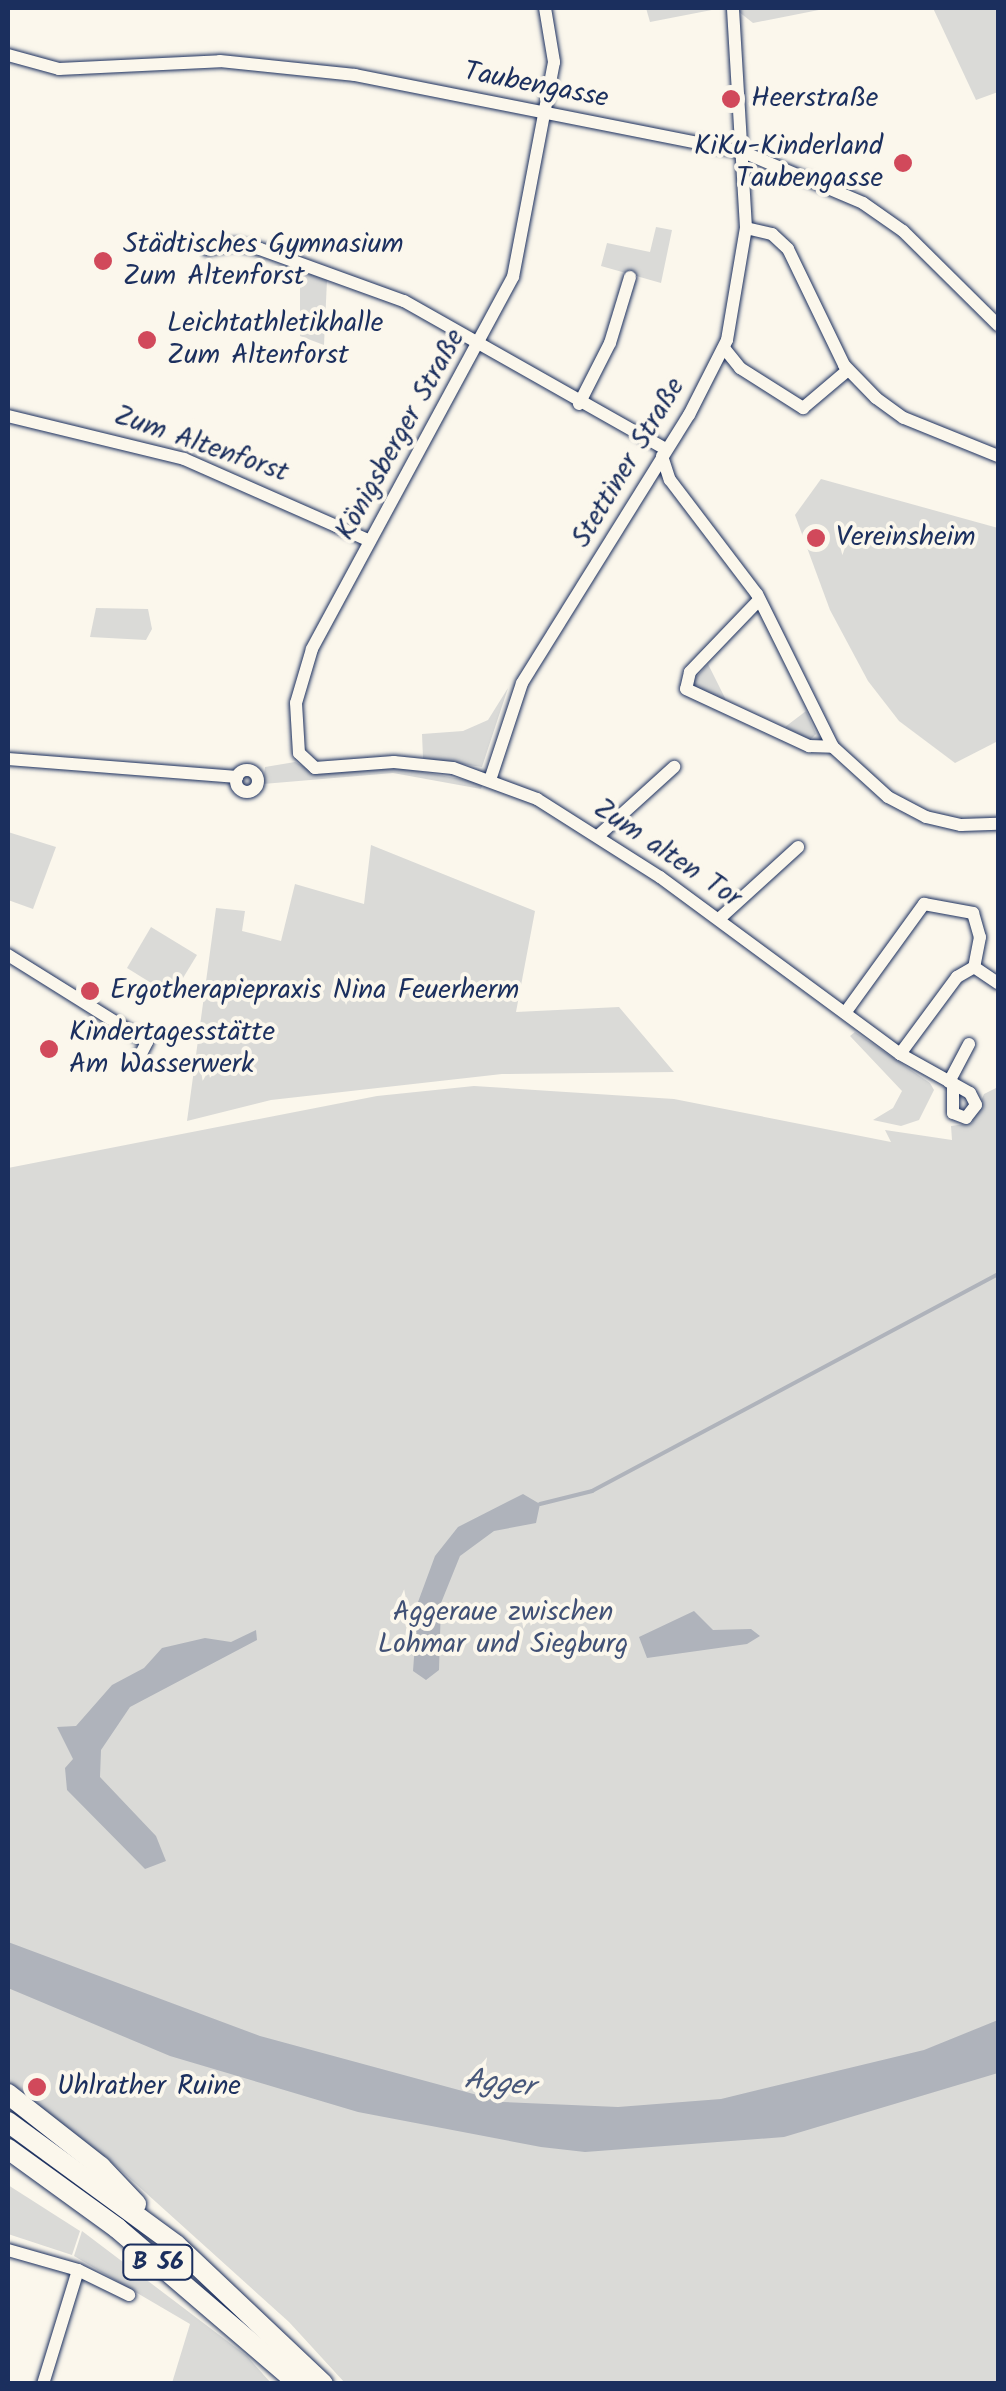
<!DOCTYPE html>
<html>
<head>
<meta charset="utf-8">
<style>
  body { margin:0 }
  #map { position:relative; width:1006px; height:2391px; overflow:hidden; background:#fbf7ec; font-family:Kalam,sans-serif }
  div>[style] { position:absolute }
  .green>* { inset:0; background:#dadad7 }
  .water>* { inset:0; background:#afb3bb }
  .stream>* { height:4px; margin:-2px; padding:0 2px; transform-origin:2px; border-radius:2px; background:#afb3bb }
  .roads { filter:drop-shadow(0 0 2px #1b2f5e) drop-shadow(0 0 2px #1b2f5e) }
  .minor>* { height:12px; margin:-6px; padding:0 6px; transform-origin:6px; border-radius:6px; background:#fbf7ec }
  .minor>.ring { margin:-6px; padding:0; box-sizing:content-box; background:none; border:12px solid #fbf7ec; border-radius:50% }
  .trunk>* { height:20px; margin:-10px; padding:0 10px; transform-origin:10px; border-radius:10px; background:#fbf7ec }
  .dots>* { width:28px; height:28px; translate:-50% -50%; box-sizing:border-box; border:5px solid #fbf7ec; border-radius:50% }
  span { translate:-50% -50%; white-space:nowrap; text-align:center; line-height:1.15; -webkit-text-stroke:8px #fbf7ec; paint-order:stroke }
  .shield-label span { padding:2px 8px; background:#fbf7ec; border:2px solid; border-radius:8px; -webkit-text-stroke-width:0 }
  .shield-label { font-size:25px; color:#1b2f5e; font-weight:700 }
  .street-label { font-size:28px; color:#1b2f5e }
  .poi-label { font-size:28px; color:#1b2f5e }
  .left { translate:0 -50%; text-align:left }
  .right { translate:-100% -50%; text-align:right }
  .park-label { font-size:28px; color:#415176 }
  .water-label { font-size:30px; color:#47577a; font-style:italic }
  .frame { position:absolute; inset:0; border:10px solid #1b2f5e; pointer-events:none }
</style>
</head>
<body>
<div id="map">
  <div class="green">
    <i style="clip-path:polygon(646px 8px,722px 8px,650px 22px)"></i>
    <i style="clip-path:polygon(734px 8px,829px 8px,753px 23px)"></i>
    <i style="clip-path:polygon(933px 8px,998px 8px,998px 92px,976px 100px)"></i>
    <i style="clip-path:polygon(656px 227px,672px 230px,661px 283px,601px 266px,607px 243px,650px 252px)"></i>
    <i style="clip-path:polygon(300px 270px,327px 280px,324px 345px,300px 336px)"></i>
    <i style="clip-path:polygon(821px 479px,998px 528px,998px 741px,955px 763px,899px 721px,868px 681px,830px 610px,795px 515px)"></i>
    <i style="clip-path:polygon(96px 608px,148px 609px,152px 629px,146px 640px,90px 637px)"></i>
    <i style="clip-path:polygon(708px 664px,727px 702px,694px 688px,692px 682px)"></i>
    <i style="clip-path:polygon(508px 688px,482px 767px,423px 758px,422px 734px,463px 731px,488px 720px)"></i>
    <i style="clip-path:polygon(806px 711px,816px 734px,810px 740px,785px 727px)"></i>
    <i style="clip-path:polygon(295px 762px,316px 773px,400px 768px,483px 783px,481px 789px,393px 773px,263px 784px,265px 767px)"></i>
    <i style="clip-path:polygon(8px 832px,56px 847px,33px 909px,8px 900px)"></i>
    <i style="clip-path:polygon(371px 845px,535px 911px,516px 1012px,619px 1007px,674px 1072px,502px 1074px,271px 1100px,187px 1121px,216px 908px,245px 911px,242px 931px,281px 941px,295px 884px,364px 904px)"></i>
    <i style="clip-path:polygon(151px 927px,197px 955px,172px 996px,127px 968px)"></i>
    <i style="clip-path:polygon(855px 1032px,930px 1083px,934px 1090px,919px 1120px,901px 1126px,873px 1120px,893px 1108px,902px 1091px,850px 1036px)"></i>
    <i style="clip-path:polygon(474px 1086px,674px 1099px,891px 1142px,885px 1130px,952px 1140px,951px 1126px,972px 1123px,984px 1094px,998px 1087px,998px 2383px,345px 2383px,289px 2322px,105px 2156px,100px 2161px,8px 2090px,8px 1168px,377px 1096px)"></i>
    <i style="clip-path:polygon(8px 2185px,80px 2231px,72px 2255px,8px 2234px)"></i>
    <i style="clip-path:polygon(82px 2231px,247px 2356px,271px 2383px,172px 2383px,190px 2324px,74px 2256px)"></i>
  </div>
  <div class="water">
    <i style="clip-path:polygon(523px 1494px,540px 1504px,536px 1523px,494px 1531px,460px 1556px,441px 1603px,439px 1670px,426px 1680px,413px 1671px,418px 1602px,435px 1556px,458px 1527px)"></i>
    <i style="clip-path:polygon(694px 1611px,713px 1630px,751px 1629px,760px 1636px,747px 1644px,647px 1658px,639px 1637px)"></i>
    <i style="clip-path:polygon(256px 1630px,257px 1640px,130px 1707px,101px 1750px,100px 1777px,156px 1836px,166px 1861px,145px 1869px,67px 1790px,65px 1768px,73px 1759px,57px 1727px,76px 1726px,112px 1685px,144px 1668px,162px 1648px,205px 1638px,231px 1642px)"></i>
    <i style="clip-path:polygon(8px 1942px,260px 2036px,503px 2102px,618px 2107px,721px 2099px,924px 2050px,998px 2020px,998px 2073px,784px 2137px,585px 2152px,541px 2147px,358px 2112px,170px 2056px,8px 1988px)"></i>
  </div>
  <div class="stream">
    <i style="left:540px;top:1504px;width:54px;rotate:-14deg"></i>
    <i style="left:592px;top:1491px;width:460px;rotate:-28.1deg"></i>
  </div>
  <div class="roads">
    <div class="minor">
      <i style="left:545px;top:8px;width:55px;rotate:80.5deg"></i>
      <i style="left:554px;top:62px;width:219px;rotate:100.8deg"></i>
      <i style="left:513px;top:277px;width:423px;rotate:118.4deg"></i>
      <i style="left:312px;top:649px;width:56px;rotate:106.5deg"></i>
      <i style="left:296px;top:703px;width:50px;rotate:86.6deg"></i>
      <i style="left:299px;top:753px;width:22px;rotate:43deg"></i>
      <i style="left:315px;top:768px;width:79px;rotate:-4.3deg"></i>
      <i style="left:394px;top:762px;width:59px;rotate:5.8deg"></i>
      <i style="left:453px;top:768px;width:90px;rotate:20.3deg"></i>
      <i style="left:537px;top:799px;width:146px;rotate:32.4deg"></i>
      <i style="left:660px;top:877px;width:298px;rotate:36.4deg"></i>
      <i style="left:900px;top:1054px;width:80px;rotate:29.1deg"></i>
      <i style="left:970px;top:1093px;width:13px;rotate:63deg"></i>
      <i style="left:976px;top:1105px;width:16px;rotate:128deg"></i>
      <i style="left:966px;top:1118px;width:14px;rotate:-159deg"></i>
      <i style="left:953px;top:1113px;width:29px;rotate:-90deg"></i>
      <i style="left:8px;top:55px;width:53px;rotate:15.4deg"></i>
      <i style="left:59px;top:69px;width:161px;rotate:-2.8deg"></i>
      <i style="left:220px;top:61px;width:136px;rotate:5.9deg"></i>
      <i style="left:355px;top:75px;width:396px;rotate:11.2deg"></i>
      <i style="left:743px;top:152px;width:130px;rotate:23deg"></i>
      <i style="left:863px;top:203px;width:49px;rotate:35deg"></i>
      <i style="left:903px;top:231px;width:134px;rotate:44.7deg"></i>
      <i style="left:746px;top:228px;width:27px;rotate:13deg"></i>
      <i style="left:772px;top:234px;width:22px;rotate:43deg"></i>
      <i style="left:788px;top:249px;width:129px;rotate:64.2deg"></i>
      <i style="left:844px;top:365px;width:46px;rotate:45.9deg"></i>
      <i style="left:876px;top:398px;width:34px;rotate:36deg"></i>
      <i style="left:904px;top:418px;width:101px;rotate:22deg"></i>
      <i style="left:207px;top:249px;width:28px;rotate:-10deg"></i>
      <i style="left:235px;top:244px;width:25px;rotate:11deg"></i>
      <i style="left:260px;top:249px;width:153px;rotate:19.9deg"></i>
      <i style="left:404px;top:301px;width:301px;rotate:29.5deg"></i>
      <i style="left:724px;top:348px;width:26px;rotate:51deg"></i>
      <i style="left:740px;top:368px;width:75px;rotate:32.4deg"></i>
      <i style="left:803px;top:408px;width:59px;rotate:-40.2deg"></i>
      <i style="left:579px;top:404px;width:68px;rotate:-63.1deg"></i>
      <i style="left:610px;top:343px;width:69px;rotate:-73.1deg"></i>
      <i style="left:8px;top:416px;width:181px;rotate:13.7deg"></i>
      <i style="left:184px;top:459px;width:203px;rotate:23.8deg"></i>
      <i style="left:662px;top:456px;width:25px;rotate:72deg"></i>
      <i style="left:670px;top:480px;width:143px;rotate:52.7deg"></i>
      <i style="left:757px;top:594px;width:171px;rotate:63.6deg"></i>
      <i style="left:833px;top:747px;width:74px;rotate:42.3deg"></i>
      <i style="left:888px;top:797px;width:43px;rotate:27.8deg"></i>
      <i style="left:926px;top:817px;width:36px;rotate:13deg"></i>
      <i style="left:961px;top:825px;width:37px;rotate:-2deg"></i>
      <i style="left:759px;top:600px;width:100px;rotate:133.8deg"></i>
      <i style="left:690px;top:672px;width:17px;rotate:103deg"></i>
      <i style="left:686px;top:689px;width:136px;rotate:24.9deg"></i>
      <i style="left:809px;top:746px;width:24px;rotate:2deg"></i>
      <i style="left:8px;top:759px;width:230px;rotate:4.5deg"></i>
      <i class="ring" style="left:236px;top:770px;width:10px;height:10px"></i>
      <i style="left:490px;top:780px;width:102px;rotate:-71.7deg"></i>
      <i style="left:522px;top:683px;width:316px;rotate:-58.1deg"></i>
      <i style="left:689px;top:415px;width:84px;rotate:-63.1deg"></i>
      <i style="left:727px;top:340px;width:114px;rotate:-80.4deg"></i>
      <i style="left:746px;top:228px;width:220px;rotate:-93.4deg"></i>
      <i style="left:598px;top:836px;width:103px;rotate:-42.2deg"></i>
      <i style="left:719px;top:919px;width:107px;rotate:-42.3deg"></i>
      <i style="left:8px;top:955px;width:164px;rotate:32deg"></i>
      <i style="left:147px;top:1042px;width:22px;rotate:117deg"></i>
      <i style="left:974px;top:967px;width:29px;rotate:34deg"></i>
      <i style="left:845px;top:1013px;width:135px;rotate:-54.1deg"></i>
      <i style="left:924px;top:904px;width:50px;rotate:10.4deg"></i>
      <i style="left:973px;top:913px;width:25px;rotate:74deg"></i>
      <i style="left:980px;top:937px;width:31px;rotate:101deg"></i>
      <i style="left:900px;top:1054px;width:96px;rotate:-53.5deg"></i>
      <i style="left:957px;top:977px;width:20px;rotate:-30deg"></i>
      <i style="left:949px;top:1082px;width:43px;rotate:-62.2deg"></i>
      <i style="left:8px;top:2250px;width:73px;rotate:15.9deg"></i>
      <i style="left:78px;top:2270px;width:57px;rotate:26.1deg"></i>
      <i style="left:43px;top:2384px;width:119px;rotate:-72.9deg"></i>
    </div>
    <div class="trunk">
      <i style="left:8px;top:2094px;width:118px;rotate:38.1deg"></i>
      <i style="left:101px;top:2167px;width:51px;rotate:46.6deg"></i>
      <i style="left:8px;top:2122px;width:208px;rotate:36.2deg"></i>
      <i style="left:176px;top:2245px;width:202px;rotate:43.4deg"></i>
      <i style="left:8px;top:2149px;width:135px;rotate:35.9deg"></i>
      <i style="left:117px;top:2228px;width:240px;rotate:40.6deg"></i>
    </div>
  </div>
  <div class="dots">
    <i style="left:731px;top:99px;background:#d1495b"></i>
    <i style="left:903px;top:163px;background:#d1495b"></i>
    <i style="left:103px;top:261px;background:#d1495b"></i>
    <i style="left:147px;top:340px;background:#d1495b"></i>
    <i style="left:816px;top:538px;background:#d1495b"></i>
    <i style="left:90px;top:991px;background:#d1495b"></i>
    <i style="left:49px;top:1049px;background:#d1495b"></i>
    <i style="left:37px;top:2087px;background:#d1495b"></i>
  </div>
  <div class="shield-label">
    <span style="left:158px;top:2262px">B 56</span>
  </div>
  <div class="street-label">
    <span style="left:536px;top:86px;rotate:11deg">Taubengasse</span>
    <span style="left:401px;top:435px;rotate:-61deg">Königsberger Straße</span>
    <span style="left:201px;top:445px;rotate:19deg">Zum Altenforst</span>
    <span style="left:629px;top:463px;rotate:-59deg">Stettiner Straße</span>
    <span style="left:667px;top:854px;rotate:34deg">Zum alten Tor</span>
  </div>
  <div class="poi-label">
    <span class="left" style="left:751px;top:99px">Heerstraße</span>
    <span class="right" style="left:883px;top:163px">KiKu-Kinderland<br>Taubengasse</span>
    <span class="left" style="left:123px;top:261px">Städtisches Gymnasium<br>Zum Altenforst</span>
    <span class="left" style="left:167px;top:340px">Leichtathletikhalle<br>Zum Altenforst</span>
    <span class="left" style="left:836px;top:538px">Vereinsheim</span>
    <span class="left" style="left:110px;top:991px">Ergotherapiepraxis Nina Feuerherm</span>
    <span class="left" style="left:69px;top:1049px">Kindertagesstätte<br>Am Wasserwerk</span>
    <span class="left" style="left:57px;top:2087px">Uhlrather Ruine</span>
  </div>
  <div class="park-label">
    <span style="left:503px;top:1629px">Aggeraue zwischen<br>Lohmar und Siegburg</span>
  </div>
  <div class="water-label">
    <span style="left:499px;top:2084px;rotate:7deg">Agger</span>
  </div>
  <div class="frame"></div>
</div>
</body>
</html>
